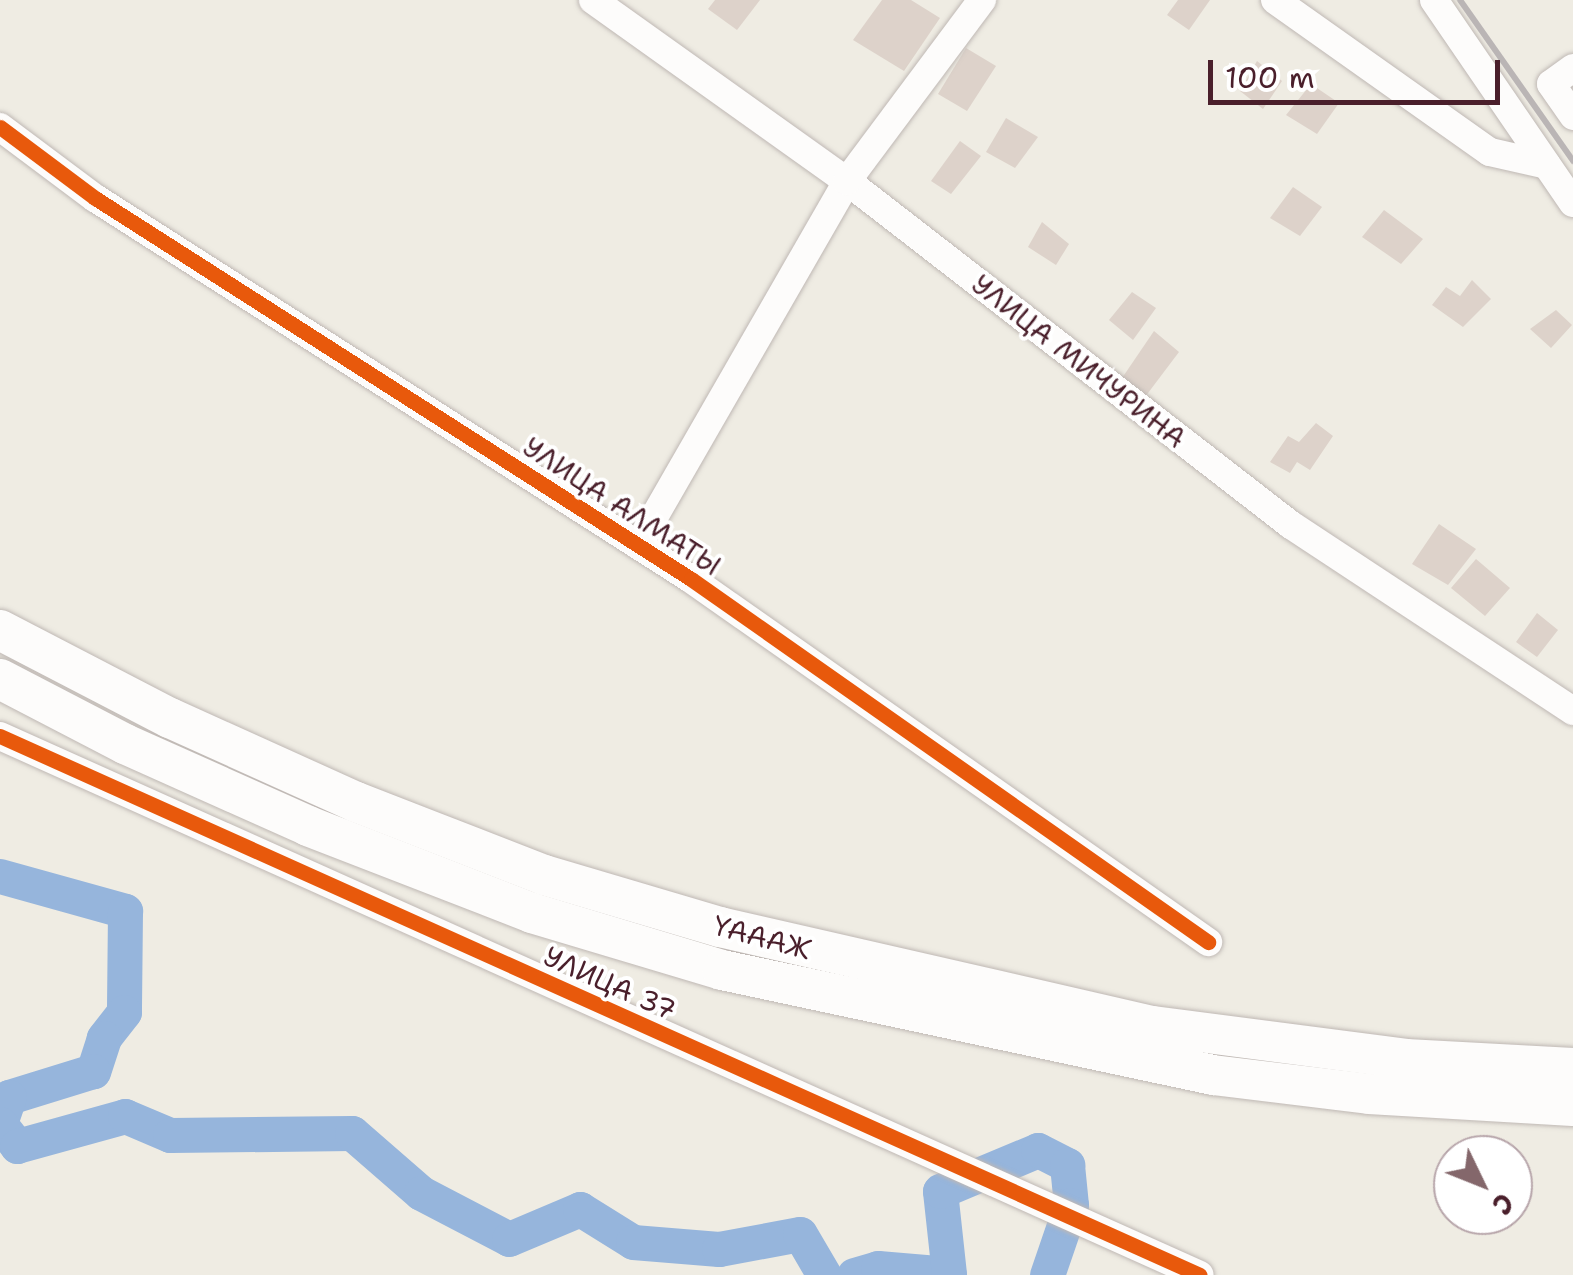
<!DOCTYPE html>
<html>
<head>
<meta charset="utf-8">
<style>
  body { margin:0 }
  #map { position:relative; width:1573px; height:1275px; overflow:hidden; background:#efece3; font-family:"Shantell Sans",sans-serif }
  div>[style] { position:absolute }
  .river>* { height:35px; margin:-17.5px; padding:0 17.5px; transform-origin:17.5px; border-radius:17.5px; background:#96b5dc }
  .building>* { inset:0; background:#ddd2ca }
  .roads { filter:drop-shadow(0 0 2px #bfb8b4) drop-shadow(0 0 2px #bfb8b4) }
  .minor>* { height:28px; margin:-14px; padding:0 14px; transform-origin:14px; border-radius:14px; background:#fdfcfb }
  .highway>* { height:40px; margin:-20px; padding:0 20px; transform-origin:20px; border-radius:20px; background:#fdfcfb }
  .rail>* { height:6px; margin:-3px; padding:0 3px; transform-origin:3px; border-radius:3px; background:#bab5b5 }
  .cycleway>* { height:15px; margin:-7.5px; padding:0 7.5px; transform-origin:7.5px; border-radius:7.5px; background:#e8590c }
  span { translate:-50% -50%; white-space:nowrap; text-align:center; line-height:1.15; -webkit-text-stroke:8px #fff; paint-order:stroke }
  .street-label { font-size:28px; color:#4a1f2b }
  .north { position:absolute; left:1433px; top:1135px; width:100px; height:100px; box-sizing:border-box; background:#fff; border:2px solid #b7a5aa; border-radius:50%; rotate:133deg; font-size:28px; font-weight:700; line-height:40px; text-align:center; color:#4a1f2b }
  .north::after { content:''; display:block; margin:auto; width:35px; height:45px; background:#84676b; clip-path:polygon(50% 0,100% 100%,50% 72%,0 100%) }
  .scale { position:absolute; left:1208px; top:60px; width:292px; height:45px; box-sizing:border-box; border:5px solid #4a1f2b; border-top:0; padding-left:12px; font-size:30px; line-height:35px; white-space:nowrap; color:#4a1f2b; -webkit-text-stroke:8px #fff; paint-order:stroke }
</style>
</head>
<body>
<div id="map">
  <div class="river">
    <i style="left:0;top:876px;width:130px;rotate:15.6deg"></i>
    <i style="left:125px;top:911px;width:101px;rotate:90.6deg"></i>
    <i style="left:124px;top:1012px;width:33px;rotate:128deg"></i>
    <i style="left:104px;top:1038px;width:35px;rotate:108deg"></i>
    <i style="left:93px;top:1071px;width:88px;rotate:162.8deg"></i>
    <i style="left:9px;top:1097px;width:28px;rotate:109deg"></i>
    <i style="left:0;top:1124px;width:28px;rotate:52deg"></i>
    <i style="left:17px;top:1146px;width:112px;rotate:-15.5deg"></i>
    <i style="left:125px;top:1116px;width:49px;rotate:22.9deg"></i>
    <i style="left:170px;top:1135px;width:182px;rotate:-0.6deg"></i>
    <i style="left:352px;top:1133px;width:91px;rotate:41deg"></i>
    <i style="left:421px;top:1193px;width:99px;rotate:27.6deg"></i>
    <i style="left:509px;top:1239px;width:77px;rotate:-22.9deg"></i>
    <i style="left:580px;top:1209px;width:62px;rotate:31.9deg"></i>
    <i style="left:633px;top:1242px;width:86px;rotate:4.7deg"></i>
    <i style="left:719px;top:1249px;width:82px;rotate:-10.5deg"></i>
    <i style="left:800px;top:1234px;width:48px;rotate:59.7deg"></i>
    <i style="left:854px;top:1275px;width:25px;rotate:-16deg"></i>
    <i style="left:878px;top:1268px;width:71px;rotate:4.8deg"></i>
    <i style="left:949px;top:1274px;width:83px;rotate:-96.2deg"></i>
    <i style="left:940px;top:1191px;width:106px;rotate:-22.7deg"></i>
    <i style="left:1038px;top:1150px;width:33px;rotate:27deg"></i>
    <i style="left:1067px;top:1165px;width:40px;rotate:84.3deg"></i>
    <i style="left:1071px;top:1205px;width:74px;rotate:108.9deg"></i>
  </div>
  <div class="building">
    <i style="clip-path:polygon(715px 0,760px 0,737px 30px,708px 9px)"></i>
    <i style="clip-path:polygon(882px 0,911px 0,940px 18px,904px 71px,853px 40px)"></i>
    <i style="clip-path:polygon(1178px 0,1210px 0,1189px 30px,1167px 15px)"></i>
    <i style="clip-path:polygon(966px 48px,996px 66px,967px 111px,938px 94px)"></i>
    <i style="clip-path:polygon(1257px 61px,1282px 81px,1263px 109px,1240px 91px)"></i>
    <i style="clip-path:polygon(1311px 84px,1339px 103px,1317px 134px,1286px 115px)"></i>
    <i style="clip-path:polygon(1006px 118px,1038px 137px,1015px 168px,986px 152px)"></i>
    <i style="clip-path:polygon(960px 141px,981px 156px,951px 194px,931px 181px)"></i>
    <i style="clip-path:polygon(1293px 187px,1322px 207px,1300px 236px,1270px 218px)"></i>
    <i style="clip-path:polygon(1384px 210px,1423px 239px,1401px 264px,1362px 237px)"></i>
    <i style="clip-path:polygon(1042px 222px,1069px 244px,1056px 265px,1028px 247px)"></i>
    <i style="clip-path:polygon(1472px 280px,1491px 299px,1463px 327px,1432px 305px,1446px 287px,1460px 296px)"></i>
    <i style="clip-path:polygon(1132px 292px,1156px 308px,1133px 340px,1109px 320px)"></i>
    <i style="clip-path:polygon(1556px 310px,1572px 325px,1551px 348px,1530px 329px)"></i>
    <i style="clip-path:polygon(1154px 331px,1179px 352px,1145px 397px,1120px 381px)"></i>
    <i style="clip-path:polygon(1316px 423px,1333px 436px,1310px 470px,1297px 462px,1290px 473px,1270px 462px,1288px 436px,1299px 442px)"></i>
    <i style="clip-path:polygon(1439px 524px,1476px 549px,1448px 585px,1412px 564px)"></i>
    <i style="clip-path:polygon(1476px 559px,1510px 588px,1485px 616px,1451px 588px)"></i>
    <i style="clip-path:polygon(1537px 613px,1558px 630px,1537px 657px,1516px 642px)"></i>
  </div>
  <div class="roads">
    <div class="minor">
      <i style="left:593px;top:0;width:312px;rotate:35.5deg"></i>
      <i style="left:847px;top:181px;width:562px;rotate:37.77deg"></i>
      <i style="left:1291px;top:525px;width:338px;rotate:33.4deg"></i>
      <i style="left:1275px;top:0;width:263px;rotate:35.3deg"></i>
      <i style="left:1490px;top:152px;width:58px;rotate:12.8deg"></i>
      <i style="left:1434px;top:0;width:246px;rotate:55.6deg"></i>
      <i style="left:1573px;top:68px;width:27px;rotate:144deg"></i>
      <i style="left:1551px;top:84px;width:39px;rotate:55deg"></i>
      <i style="left:0;top:127px;width:119px;rotate:36.8deg"></i>
      <i style="left:95px;top:198px;width:707px;rotate:32.59deg"></i>
      <i style="left:691px;top:579px;width:632px;rotate:35.07deg"></i>
      <i style="left:638px;top:545px;width:420px;rotate:-60.1deg"></i>
      <i style="left:847px;top:181px;width:226px;rotate:-53.3deg"></i>
      <i style="left:0;top:736px;width:1315px;rotate:24.19deg"></i>
    </div>
    <div class="highway">
      <i style="left:0;top:630px;width:191px;rotate:27.4deg"></i>
      <i style="left:170px;top:718px;width:204px;rotate:24.3deg"></i>
      <i style="left:356px;top:802px;width:202px;rotate:21.2deg"></i>
      <i style="left:544px;top:875px;width:184px;rotate:16.5deg"></i>
      <i style="left:720px;top:927px;width:444px;rotate:12.9deg"></i>
      <i style="left:1153px;top:1026px;width:255px;rotate:7.4deg"></i>
      <i style="left:1406px;top:1059px;width:167px;rotate:3.1deg"></i>
      <i style="left:0;top:679px;width:141px;rotate:27.5deg"></i>
      <i style="left:125px;top:744px;width:201px;rotate:24.1deg"></i>
      <i style="left:308px;top:826px;width:240px;rotate:21.2deg"></i>
      <i style="left:532px;top:913px;width:198px;rotate:16.7deg"></i>
      <i style="left:722px;top:970px;width:502px;rotate:12.07deg"></i>
      <i style="left:1213px;top:1075px;width:157px;rotate:6.9deg"></i>
      <i style="left:1369px;top:1094px;width:204px;rotate:3.4deg"></i>
    </div>
  </div>
  <div class="rail">
    <i style="left:1460px;top:0;width:197px;rotate:54.9deg"></i>
  </div>
  <div class="cycleway">
    <i style="left:0;top:127px;width:119px;rotate:36.8deg"></i>
    <i style="left:95px;top:198px;width:707px;rotate:32.59deg"></i>
    <i style="left:691px;top:579px;width:632px;rotate:35.07deg"></i>
    <i style="left:0;top:736px;width:1315px;rotate:24.19deg"></i>
  </div>
  <div class="street-label">
    <span style="left:1079px;top:361px;rotate:38deg">УЛИЦА МИЧУРИНА</span>
    <span style="left:622px;top:506px;rotate:33deg">УЛИЦА АЛМАТЫ</span>
    <span style="left:762px;top:937px;rotate:15deg">ҮАААЖ</span>
    <span style="left:610px;top:983px;rotate:24deg">УЛИЦА 37</span>
  </div>
  <div class="north">С</div>
  <div class="scale">100 m</div>
</div>
</body>
</html>
